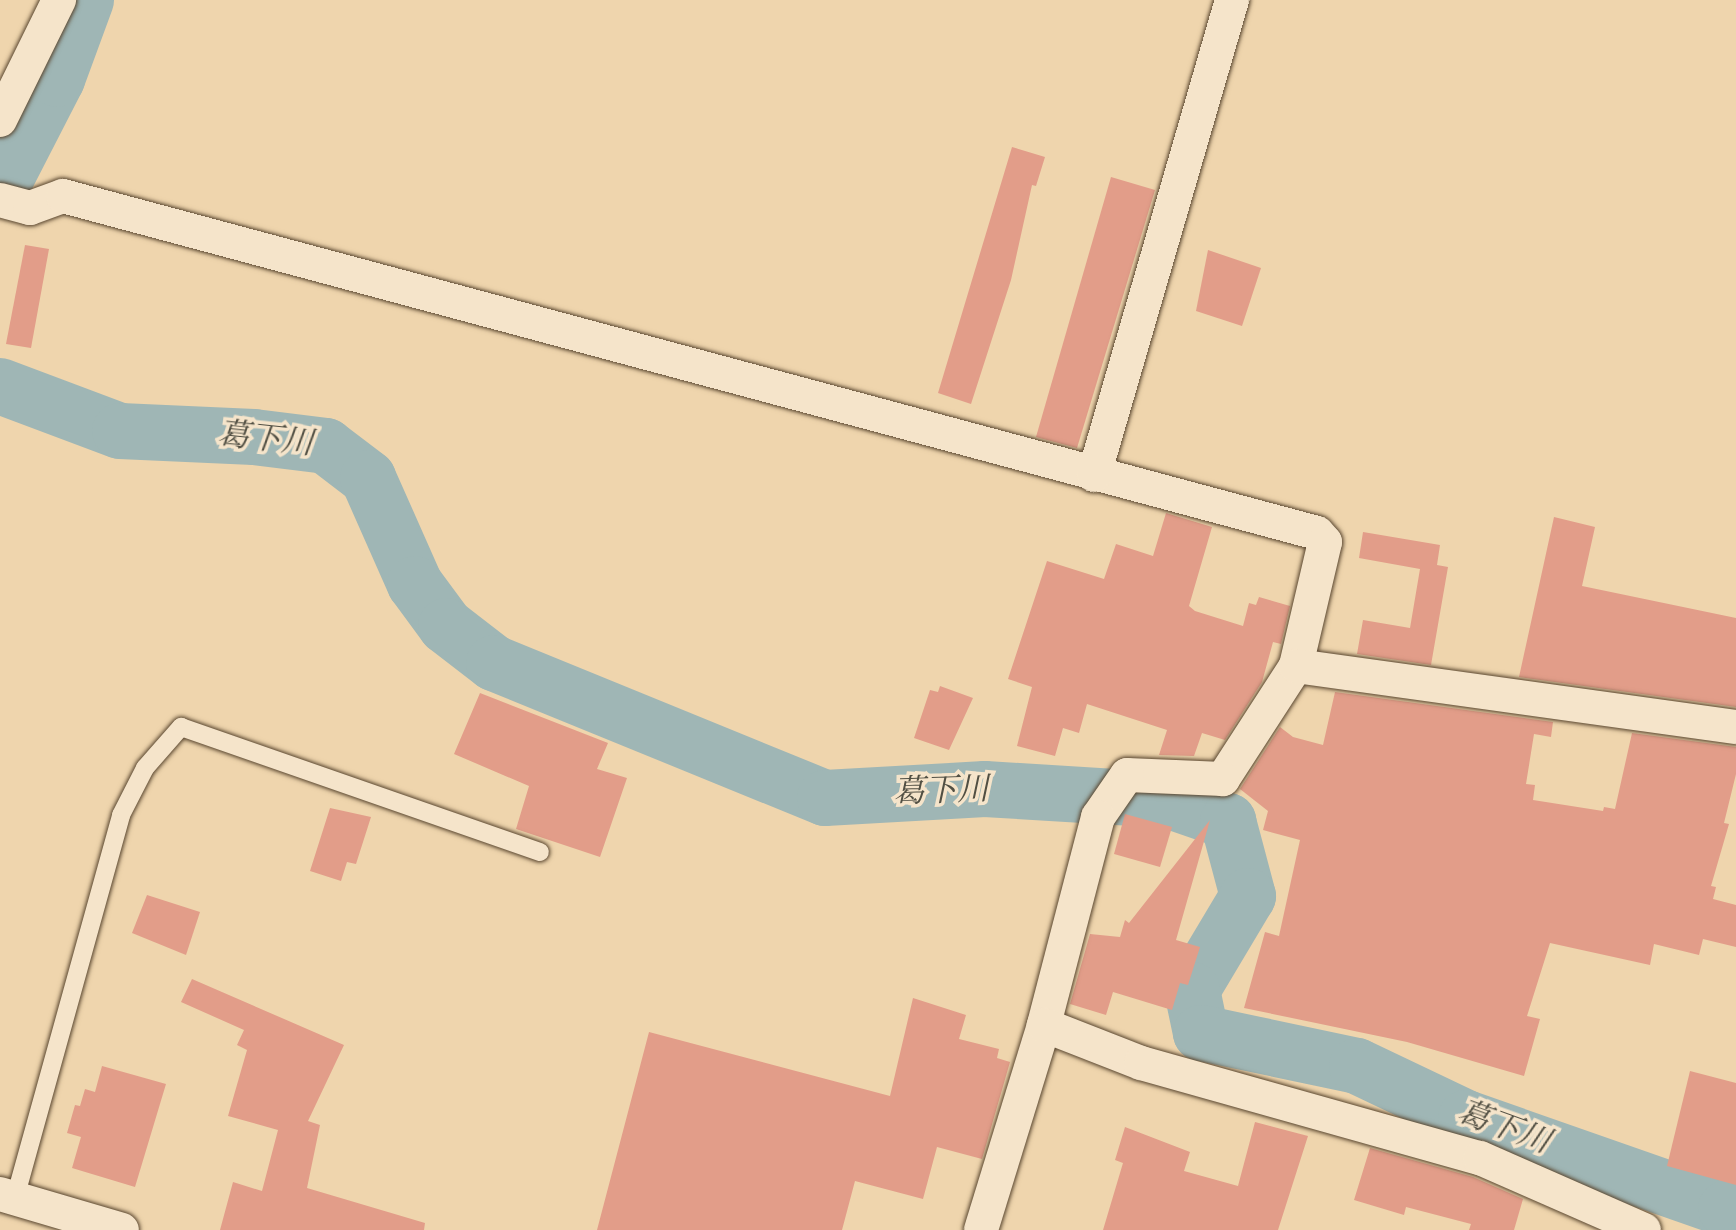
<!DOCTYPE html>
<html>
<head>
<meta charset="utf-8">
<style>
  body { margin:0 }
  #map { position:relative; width:1736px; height:1230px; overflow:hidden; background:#efd5ad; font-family:"Sorts Mill Goudy","Noto Serif JP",serif }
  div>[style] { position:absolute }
  .river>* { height:56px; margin:-28px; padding:0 28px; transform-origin:28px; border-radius:28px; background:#9fb6b5 }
  .building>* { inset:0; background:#e29d89 }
  .roads { filter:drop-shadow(0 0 2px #59462f) drop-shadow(0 0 2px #59462f) }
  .service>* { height:18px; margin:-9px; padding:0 9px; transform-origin:9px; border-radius:9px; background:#f5e4ca }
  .minor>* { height:34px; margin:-17px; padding:0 17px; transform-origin:17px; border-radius:17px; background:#f5e4ca }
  span { translate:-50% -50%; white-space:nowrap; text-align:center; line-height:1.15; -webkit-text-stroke:7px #f5e4ca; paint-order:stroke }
  .water-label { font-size:32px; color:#514f43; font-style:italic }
</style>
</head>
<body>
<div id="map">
  <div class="river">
    <i style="left:0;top:190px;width:125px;rotate:-62.8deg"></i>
    <i style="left:57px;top:79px;width:84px;rotate:-69.8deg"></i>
    <i style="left:0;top:386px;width:128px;rotate:20.6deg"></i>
    <i style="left:120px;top:431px;width:134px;rotate:2.6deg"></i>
    <i style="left:254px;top:437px;width:73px;rotate:7.1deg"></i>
    <i style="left:326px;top:446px;width:53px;rotate:37.3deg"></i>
    <i style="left:368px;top:478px;width:116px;rotate:66.1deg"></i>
    <i style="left:415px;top:584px;width:52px;rotate:53.6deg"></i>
    <i style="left:446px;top:626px;width:61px;rotate:37.6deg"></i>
    <i style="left:494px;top:663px;width:357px;rotate:22.2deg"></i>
    <i style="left:825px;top:798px;width:160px;rotate:-3.2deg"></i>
    <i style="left:985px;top:789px;width:182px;rotate:3.5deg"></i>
    <i style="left:1167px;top:800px;width:65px;rotate:19deg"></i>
    <i style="left:1228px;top:821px;width:78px;rotate:75.1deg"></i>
    <i style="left:1248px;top:896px;width:109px;rotate:120.8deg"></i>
    <i style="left:1192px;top:990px;width:44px;rotate:78.2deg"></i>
    <i style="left:1201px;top:1033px;width:159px;rotate:11.9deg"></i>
    <i style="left:1357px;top:1066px;width:121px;rotate:25.5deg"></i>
    <i style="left:1466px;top:1118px;width:275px;rotate:19.3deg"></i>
    <i style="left:1726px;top:1209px;width:12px;rotate:-35deg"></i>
  </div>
  <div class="building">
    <i style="clip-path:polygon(1012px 147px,1045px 157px,1036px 186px,1032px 185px,1011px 280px,971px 404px,938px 393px)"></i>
    <i style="clip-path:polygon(1111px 177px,1155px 190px,1077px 448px,1036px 437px)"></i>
    <i style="clip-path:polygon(25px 245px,49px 249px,31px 348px,6px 344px)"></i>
    <i style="clip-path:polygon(1208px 250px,1261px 268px,1242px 326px,1196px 311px)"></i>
    <i style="clip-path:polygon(1166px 513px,1212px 527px,1189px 606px,1195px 611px,1243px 626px,1249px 603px,1256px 605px,1259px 597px,1290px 606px,1281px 644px,1273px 642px,1262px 682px,1225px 740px,1202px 733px,1194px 756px,1159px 755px,1167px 730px,1087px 704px,1079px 733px,1063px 728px,1055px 756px,1017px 746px,1032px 687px,1008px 679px,1047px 561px,1104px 579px,1116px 544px,1153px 556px)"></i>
    <i style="clip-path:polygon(1554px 517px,1595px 527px,1582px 586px,1736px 618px,1736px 707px,1519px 677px)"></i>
    <i style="clip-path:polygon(1363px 532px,1440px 545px,1437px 565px,1448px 567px,1431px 665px,1357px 654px,1363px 620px,1410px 628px,1420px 569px,1359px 558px)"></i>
    <i style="clip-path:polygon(940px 686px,973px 698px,949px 750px,914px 738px,930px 690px,938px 692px)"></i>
    <i style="clip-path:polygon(1335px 692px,1553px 722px,1551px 737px,1534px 734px,1526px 784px,1535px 785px,1533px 800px,1603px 811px,1604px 807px,1615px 809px,1632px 733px,1736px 747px,1736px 774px,1724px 823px,1729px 824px,1711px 886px,1716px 887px,1713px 899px,1736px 905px,1736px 947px,1703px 939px,1699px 955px,1654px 944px,1650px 965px,1550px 943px,1527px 1016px,1540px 1019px,1524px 1076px,1407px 1042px,1244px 1008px,1265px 932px,1279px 936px,1300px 840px,1263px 830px,1268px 811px,1240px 789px,1280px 727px,1293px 737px,1323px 745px)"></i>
    <i style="clip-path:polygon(480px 693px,608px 743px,597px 769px,627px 778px,600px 857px,516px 829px,529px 786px,454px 754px)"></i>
    <i style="clip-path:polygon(330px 808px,371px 817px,356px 864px,347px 862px,341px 881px,310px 871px)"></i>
    <i style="clip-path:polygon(1125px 814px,1172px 827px,1160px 867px,1114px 854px)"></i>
    <i style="clip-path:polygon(1210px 820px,1176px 940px,1200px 947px,1188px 985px,1180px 983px,1172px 1010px,1113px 992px,1106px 1015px,1070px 1004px,1090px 934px,1120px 937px,1125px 920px,1129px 923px)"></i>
    <i style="clip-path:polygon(147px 895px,200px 912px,186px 955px,132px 933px)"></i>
    <i style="clip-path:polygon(192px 979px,344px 1045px,308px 1121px,320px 1125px,307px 1188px,425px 1223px,424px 1230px,220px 1230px,233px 1182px,262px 1191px,278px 1130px,228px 1116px,247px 1050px,237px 1045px,244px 1030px,181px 1002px)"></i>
    <i style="clip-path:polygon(913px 998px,966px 1015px,959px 1039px,999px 1049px,997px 1058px,1010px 1062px,982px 1159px,937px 1147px,923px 1199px,855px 1181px,842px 1230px,597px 1230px,649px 1032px,890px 1096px)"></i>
    <i style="clip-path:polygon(102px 1066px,166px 1084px,135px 1187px,72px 1168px,81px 1137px,67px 1133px,75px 1105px,80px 1106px,85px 1089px,95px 1092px)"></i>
    <i style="clip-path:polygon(1690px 1071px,1736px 1083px,1736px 1185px,1667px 1166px)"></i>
    <i style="clip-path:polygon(1255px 1122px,1308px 1136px,1278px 1230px,1103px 1230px,1123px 1163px,1115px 1160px,1125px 1127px,1190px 1152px,1184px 1171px,1238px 1186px)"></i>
    <i style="clip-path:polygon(1370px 1148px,1473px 1177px,1523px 1199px,1514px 1230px,1469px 1230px,1471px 1224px,1406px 1207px,1404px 1215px,1354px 1200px)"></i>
  </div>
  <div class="roads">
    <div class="service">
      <i style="left:15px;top:1198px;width:397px;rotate:-74.5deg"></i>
      <i style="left:121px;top:815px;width:53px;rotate:-62.9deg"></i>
      <i style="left:145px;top:768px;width:55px;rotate:-48.7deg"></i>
      <i style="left:181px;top:727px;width:380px;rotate:19.2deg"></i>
    </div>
    <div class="minor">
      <i style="left:0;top:120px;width:134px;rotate:-63.8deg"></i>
      <i style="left:0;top:200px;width:31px;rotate:15deg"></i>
      <i style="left:30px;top:208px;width:35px;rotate:-20deg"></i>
      <i style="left:63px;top:196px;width:1298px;rotate:15.04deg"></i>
      <i style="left:1317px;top:533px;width:12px;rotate:48deg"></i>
      <i style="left:1325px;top:542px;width:127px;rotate:103.2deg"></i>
      <i style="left:1296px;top:666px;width:135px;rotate:122.9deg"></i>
      <i style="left:1223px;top:779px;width:96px;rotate:-177.6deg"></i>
      <i style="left:1127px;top:775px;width:51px;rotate:124.6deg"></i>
      <i style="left:1098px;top:817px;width:215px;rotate:104.6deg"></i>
      <i style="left:1044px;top:1025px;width:214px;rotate:107.1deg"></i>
      <i style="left:1094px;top:475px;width:495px;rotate:-73.8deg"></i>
      <i style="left:1296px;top:666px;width:444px;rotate:7.9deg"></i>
      <i style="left:1044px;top:1025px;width:104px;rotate:21.4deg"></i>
      <i style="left:1141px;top:1063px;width:352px;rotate:15.7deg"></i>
      <i style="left:1480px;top:1158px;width:179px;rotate:23.7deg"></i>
      <i style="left:0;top:1194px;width:127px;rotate:16.4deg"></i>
    </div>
  </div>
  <div class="water-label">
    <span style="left:265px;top:441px;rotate:6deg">葛下川</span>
    <span style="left:941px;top:793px;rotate:-2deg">葛下川</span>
    <span style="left:1503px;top:1129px;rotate:20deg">葛下川</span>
  </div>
</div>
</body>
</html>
